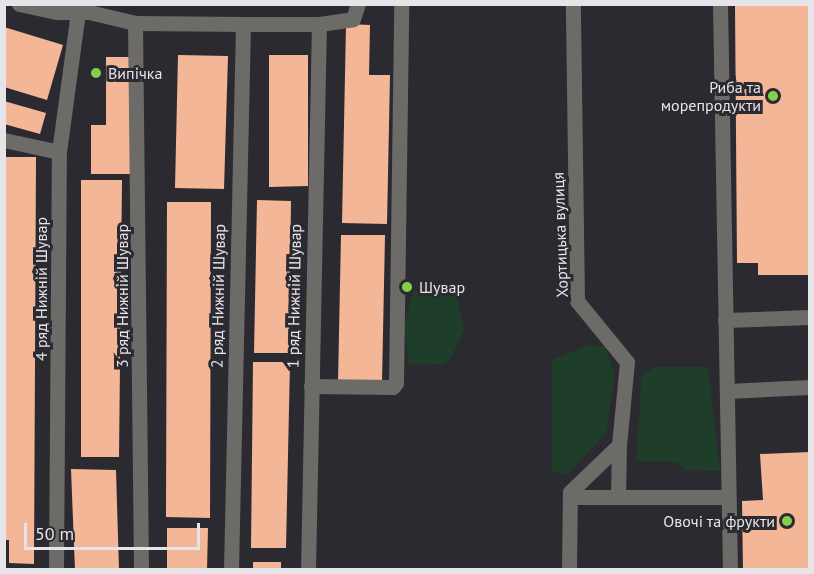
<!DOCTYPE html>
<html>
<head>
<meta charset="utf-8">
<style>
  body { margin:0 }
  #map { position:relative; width:814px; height:574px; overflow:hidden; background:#2c2a31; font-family:"PT Sans",sans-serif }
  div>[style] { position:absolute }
  .green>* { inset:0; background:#1f3e2a }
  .building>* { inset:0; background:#f3b797 }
  .minor>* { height:15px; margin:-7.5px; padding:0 7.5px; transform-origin:7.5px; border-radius:7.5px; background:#6c6b67 }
  .dots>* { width:16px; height:16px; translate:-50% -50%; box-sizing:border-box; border:3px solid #2c2a31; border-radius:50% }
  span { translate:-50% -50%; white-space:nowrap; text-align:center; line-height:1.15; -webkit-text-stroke:6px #2c2a31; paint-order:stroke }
  .poi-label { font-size:16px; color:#e6e4e9 }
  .left { translate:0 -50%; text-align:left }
  .right { translate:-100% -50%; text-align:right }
  .street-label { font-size:16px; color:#e6e4e9 }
  .frame { position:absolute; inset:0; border:6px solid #e6e4e9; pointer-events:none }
  .scale { position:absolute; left:24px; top:523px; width:176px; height:27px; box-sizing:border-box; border:3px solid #e6e4e9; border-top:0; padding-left:8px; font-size:18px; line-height:21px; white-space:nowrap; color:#e6e4e9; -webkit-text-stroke:4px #2c2a31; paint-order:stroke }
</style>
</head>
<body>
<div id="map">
  <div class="green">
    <i style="clip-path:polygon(455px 288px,464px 330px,452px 356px,445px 364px,409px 365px,404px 327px,413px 291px)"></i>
    <i style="clip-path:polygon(589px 345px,605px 347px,615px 374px,606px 433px,568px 474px,552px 472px,552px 360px)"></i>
    <i style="clip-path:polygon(656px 367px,708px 367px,720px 471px,686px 470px,677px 462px,636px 461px,642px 374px)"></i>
  </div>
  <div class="building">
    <i style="clip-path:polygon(735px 5px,810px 5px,810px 275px,758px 275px,758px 263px,737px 263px)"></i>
    <i style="clip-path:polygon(346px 24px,370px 25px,369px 75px,390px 75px,387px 224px,342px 223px)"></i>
    <i style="clip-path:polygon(4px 27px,63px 45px,47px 100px,4px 87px)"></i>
    <i style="clip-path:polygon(178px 55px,228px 56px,224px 189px,175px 188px)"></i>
    <i style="clip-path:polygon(269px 55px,308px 55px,308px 186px,269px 187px)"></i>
    <i style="clip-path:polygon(106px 57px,131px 57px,131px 174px,91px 174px,91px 125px,106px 125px)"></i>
    <i style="clip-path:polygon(4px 101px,46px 113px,40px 134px,4px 124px)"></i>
    <i style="clip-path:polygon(4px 157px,36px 157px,34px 564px,9px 563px,9px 540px,4px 540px)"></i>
    <i style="clip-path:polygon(81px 180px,122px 180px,119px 457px,81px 457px)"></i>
    <i style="clip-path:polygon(257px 200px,291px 201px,289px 353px,254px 353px)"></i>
    <i style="clip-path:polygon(167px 202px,211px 202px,210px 518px,166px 517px)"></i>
    <i style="clip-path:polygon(341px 235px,385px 235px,382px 383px,338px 383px)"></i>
    <i style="clip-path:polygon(253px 362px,290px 362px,286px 548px,251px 548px)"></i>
    <i style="clip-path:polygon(810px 452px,810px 570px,743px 570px,742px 501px,763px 500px,760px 454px)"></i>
    <i style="clip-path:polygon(71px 469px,116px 470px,119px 570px,75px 570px)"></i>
    <i style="clip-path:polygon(167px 528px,208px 528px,207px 570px,167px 570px)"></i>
    <i style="clip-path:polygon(253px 562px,281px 562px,281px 570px,253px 570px)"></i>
  </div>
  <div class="minor">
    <i style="left:19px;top:4px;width:40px;rotate:12deg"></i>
    <i style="left:58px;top:12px;width:31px"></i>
    <i style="left:89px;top:12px;width:47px;rotate:13.4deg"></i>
    <i style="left:135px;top:23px;width:108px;rotate:0.5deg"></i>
    <i style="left:243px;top:24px;width:76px"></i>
    <i style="left:319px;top:24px;width:34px;rotate:-8deg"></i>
    <i style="left:353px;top:19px;width:16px;rotate:-72deg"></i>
    <i style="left:720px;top:4px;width:566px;rotate:88.99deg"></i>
    <i style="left:135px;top:23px;width:547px;rotate:89.37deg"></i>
    <i style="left:4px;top:140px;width:56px;rotate:12.3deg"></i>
    <i style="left:725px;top:320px;width:85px;rotate:-2deg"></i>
    <i style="left:311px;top:386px;width:82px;rotate:0.7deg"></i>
    <i style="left:393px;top:387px;width:5px;rotate:-53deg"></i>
    <i style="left:396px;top:383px;width:379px;rotate:-89.2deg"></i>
    <i style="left:728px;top:391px;width:82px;rotate:-2.8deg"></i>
    <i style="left:570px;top:497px;width:158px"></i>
    <i style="left:618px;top:497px;width:52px;rotate:-88.9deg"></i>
    <i style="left:56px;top:570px;width:418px;rotate:-89.6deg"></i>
    <i style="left:59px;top:152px;width:142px;rotate:-82.3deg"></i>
    <i style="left:231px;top:570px;width:546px;rotate:-88.74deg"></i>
    <i style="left:308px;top:570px;width:546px;rotate:-88.85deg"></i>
    <i style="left:569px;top:570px;width:78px;rotate:-89.3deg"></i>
    <i style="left:570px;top:492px;width:68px;rotate:-43.8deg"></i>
    <i style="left:619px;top:445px;width:83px;rotate:-84.5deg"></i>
    <i style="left:627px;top:362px;width:79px;rotate:-129.3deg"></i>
    <i style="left:577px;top:301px;width:297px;rotate:-90.8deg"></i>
  </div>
  <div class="dots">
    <i style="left:96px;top:73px;background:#84d04d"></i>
    <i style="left:773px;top:96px;background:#84d04d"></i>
    <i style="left:407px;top:287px;background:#84d04d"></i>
    <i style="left:787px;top:521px;background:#84d04d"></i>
  </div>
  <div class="poi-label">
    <span class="left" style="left:108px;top:73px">Випічка</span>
    <span class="right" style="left:761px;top:96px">Риба та<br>морепродукти</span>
    <span class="left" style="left:419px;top:287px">Шувар</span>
    <span class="right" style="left:775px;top:521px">Овочі та фрукти</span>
  </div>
  <div class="street-label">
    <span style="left:560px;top:235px;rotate:-92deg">Хортицька вулиця</span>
    <span style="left:41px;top:289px;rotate:-90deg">4 ряд Нижній Шувар</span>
    <span style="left:122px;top:296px;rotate:-90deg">3 ряд Нижній Шувар</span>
    <span style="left:218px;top:296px;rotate:-89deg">2 ряд Нижній Шувар</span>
    <span style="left:294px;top:296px;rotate:-89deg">1 ряд Нижній Шувар</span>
  </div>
  <div class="frame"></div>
  <div class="scale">50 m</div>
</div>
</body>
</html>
